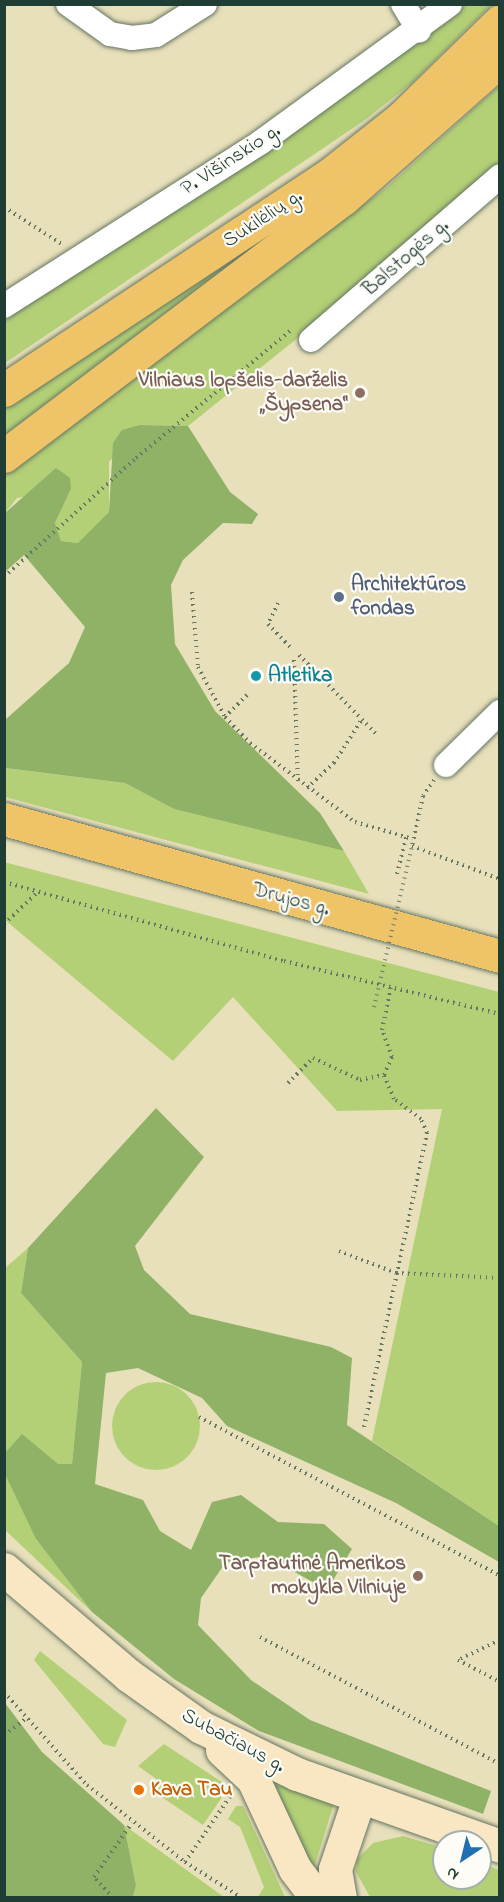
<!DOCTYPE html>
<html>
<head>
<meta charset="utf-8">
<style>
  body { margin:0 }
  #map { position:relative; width:504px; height:1902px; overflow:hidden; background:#e8e0bb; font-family:"Indie Flower",sans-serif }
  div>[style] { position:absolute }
  .green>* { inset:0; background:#b4d076 }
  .round { border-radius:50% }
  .forest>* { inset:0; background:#8fb267 }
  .path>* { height:4px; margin-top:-2px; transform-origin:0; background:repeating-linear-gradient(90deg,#657663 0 1.5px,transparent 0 6px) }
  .roads { filter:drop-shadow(0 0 2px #657663) drop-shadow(0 0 2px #657663) }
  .minor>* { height:24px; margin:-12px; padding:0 12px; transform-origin:12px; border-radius:12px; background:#fff }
  .secondary>* { height:33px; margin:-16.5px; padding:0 16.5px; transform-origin:16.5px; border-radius:16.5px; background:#f9e7c3 }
  .primary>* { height:33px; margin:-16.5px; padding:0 16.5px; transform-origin:16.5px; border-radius:16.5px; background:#efc469 }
  .path-bridge>* { height:4px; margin-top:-2px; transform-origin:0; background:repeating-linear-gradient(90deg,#657663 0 1.5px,transparent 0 6px) }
  .dots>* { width:16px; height:16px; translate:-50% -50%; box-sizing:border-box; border:3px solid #fdfcf7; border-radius:50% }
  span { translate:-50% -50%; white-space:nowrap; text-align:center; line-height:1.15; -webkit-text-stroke:4.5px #fdfcf7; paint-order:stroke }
  .street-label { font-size:21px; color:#1f3d34 }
  .education-label { font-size:21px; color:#785e54; font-weight:700 }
  .right { translate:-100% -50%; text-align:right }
  .service-label { font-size:21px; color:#4e5e75; font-weight:700 }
  .left { translate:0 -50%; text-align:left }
  .culture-label { font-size:21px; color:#0d838f; font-weight:700 }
  .food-label { font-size:21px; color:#c56008; font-weight:700 }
  .frame { position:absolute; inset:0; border:6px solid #1f3d34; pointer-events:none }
  .north { position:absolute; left:432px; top:1830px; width:60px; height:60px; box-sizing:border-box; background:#fdfcf7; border:2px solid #a4b0a9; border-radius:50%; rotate:215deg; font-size:16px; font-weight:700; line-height:24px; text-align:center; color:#1f3d34 }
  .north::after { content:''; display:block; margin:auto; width:21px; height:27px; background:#1f6fb2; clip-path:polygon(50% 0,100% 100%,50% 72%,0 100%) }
</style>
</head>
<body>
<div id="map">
  <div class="green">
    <i style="clip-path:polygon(457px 5px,491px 5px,413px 82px,365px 120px,5px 363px,5px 317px)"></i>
    <i style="clip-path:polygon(499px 86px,499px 167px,411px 247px,188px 426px,140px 425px,109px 462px,109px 512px,94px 531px,78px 543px,61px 541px,55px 523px,71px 489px,17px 498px,5px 513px,4px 471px,387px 187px)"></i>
    <i style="clip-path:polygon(429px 114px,5px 439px,5px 407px)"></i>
    <i style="clip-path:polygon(4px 768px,125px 783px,174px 809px,344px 851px,369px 894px,5px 797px)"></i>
    <i style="clip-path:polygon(4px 862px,499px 992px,499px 1526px,372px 1441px,442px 1109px,337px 1111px,233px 997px,173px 1061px,5px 920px)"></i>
    <i style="clip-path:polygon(28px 1248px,21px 1293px,82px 1362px,72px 1464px,58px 1464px,36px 1539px,92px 1612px,5px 1530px,4px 1269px)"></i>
    <i class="round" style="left:112px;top:1382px;width:88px;height:88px"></i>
    <i style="clip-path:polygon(40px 1651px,127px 1720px,115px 1747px,103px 1744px,34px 1660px)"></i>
    <i style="clip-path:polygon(164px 1744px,225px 1784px,225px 1793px,203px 1825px,156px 1793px,162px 1783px,138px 1766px)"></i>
    <i style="clip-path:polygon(286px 1784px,334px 1803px,314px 1868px,316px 1882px,271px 1787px)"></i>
    <i style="clip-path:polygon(236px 1806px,243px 1806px,285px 1897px,258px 1897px,264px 1887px,240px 1827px,228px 1819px)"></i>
    <i style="clip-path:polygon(124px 1825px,224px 1897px,133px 1897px,136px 1885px)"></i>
    <i style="clip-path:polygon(403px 1836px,444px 1848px,444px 1878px,480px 1878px,480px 1862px,499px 1870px,499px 1897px,370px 1897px,356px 1872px,357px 1859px,373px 1843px)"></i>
  </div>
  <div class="forest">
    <i style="clip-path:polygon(140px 425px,188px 426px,230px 492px,258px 514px,252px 524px,223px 523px,183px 560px,171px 585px,175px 644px,215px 711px,320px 813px,344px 851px,174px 809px,125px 783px,5px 768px,5px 720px,69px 663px,85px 627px,24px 555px,5px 572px,5px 513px,56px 468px,70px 478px,71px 489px,55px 523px,61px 541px,78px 543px,109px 512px,113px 443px,122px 430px)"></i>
    <i style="clip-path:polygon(156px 1108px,204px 1157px,135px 1246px,144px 1270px,190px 1314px,331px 1347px,352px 1358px,347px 1425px,499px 1526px,499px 1562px,396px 1503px,227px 1426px,202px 1398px,138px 1368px,106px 1373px,95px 1484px,143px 1500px,160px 1531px,191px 1550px,212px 1502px,241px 1495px,278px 1522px,324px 1524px,352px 1549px,327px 1590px,266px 1556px,226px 1562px,201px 1598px,198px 1625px,251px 1680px,310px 1720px,491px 1791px,483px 1814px,259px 1731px,174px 1679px,92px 1612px,36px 1539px,6px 1476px,6px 1452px,22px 1434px,58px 1464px,72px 1464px,82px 1362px,21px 1293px,28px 1248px)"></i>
    <i style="clip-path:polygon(5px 1703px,42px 1752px,124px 1825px,136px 1885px,133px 1897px,5px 1897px)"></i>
  </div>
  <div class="path">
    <i style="left:4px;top:207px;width:70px;rotate:32.8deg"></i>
    <i style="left:4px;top:577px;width:178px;rotate:-42deg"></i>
    <i style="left:136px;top:458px;width:200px;rotate:-39.5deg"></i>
    <i style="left:192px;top:592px;width:75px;rotate:85.4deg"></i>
    <i style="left:198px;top:667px;width:57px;rotate:61.6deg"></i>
    <i style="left:278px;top:603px;width:23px;rotate:115deg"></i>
    <i style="left:268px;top:624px;width:32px;rotate:46deg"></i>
    <i style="left:299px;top:655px;width:110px;rotate:45.7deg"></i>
    <i style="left:294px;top:660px;width:121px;rotate:88.1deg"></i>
    <i style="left:247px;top:695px;width:31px;rotate:135deg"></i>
    <i style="left:225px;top:717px;width:36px;rotate:46deg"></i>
    <i style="left:250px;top:743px;width:131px;rotate:37deg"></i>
    <i style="left:355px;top:822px;width:60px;rotate:16.3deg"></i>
    <i style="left:434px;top:780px;width:19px;rotate:125deg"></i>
    <i style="left:423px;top:796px;width:51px;rotate:102.4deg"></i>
    <i style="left:412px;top:846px;width:94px;rotate:20.6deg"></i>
    <i style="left:307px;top:788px;width:37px;rotate:-43deg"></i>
    <i style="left:334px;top:763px;width:52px;rotate:-57.5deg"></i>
    <i style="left:397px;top:874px;width:38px;rotate:-76deg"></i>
    <i style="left:4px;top:882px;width:291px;rotate:15.8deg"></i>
    <i style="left:284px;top:961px;width:222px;rotate:13.8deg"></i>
    <i style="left:4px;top:924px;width:47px;rotate:-43.3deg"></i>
    <i style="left:288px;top:1083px;width:35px;rotate:-45deg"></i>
    <i style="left:313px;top:1058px;width:52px;rotate:25.1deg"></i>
    <i style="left:360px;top:1080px;width:25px;rotate:-12deg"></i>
    <i style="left:384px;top:1075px;width:20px;rotate:-66deg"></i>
    <i style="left:392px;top:1057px;width:29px;rotate:-110deg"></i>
    <i style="left:382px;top:1030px;width:44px;rotate:-78.2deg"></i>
    <i style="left:339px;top:1251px;width:61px;rotate:21.1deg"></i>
    <i style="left:396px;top:1273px;width:104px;rotate:2.8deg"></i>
    <i style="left:199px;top:1417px;width:340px;rotate:27.8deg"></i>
    <i style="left:364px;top:1427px;width:301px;rotate:-77.9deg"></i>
    <i style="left:427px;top:1133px;width:15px;rotate:-113deg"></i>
    <i style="left:421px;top:1119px;width:34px;rotate:-143deg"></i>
    <i style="left:394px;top:1099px;width:26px;rotate:-113deg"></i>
    <i style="left:260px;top:1637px;width:267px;rotate:27.9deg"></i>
    <i style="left:500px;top:1640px;width:47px;rotate:154.5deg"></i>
    <i style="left:458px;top:1660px;width:47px;rotate:27.6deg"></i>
    <i style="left:4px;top:1692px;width:125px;rotate:48.3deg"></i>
    <i style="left:87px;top:1785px;width:125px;rotate:38.2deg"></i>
    <i style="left:185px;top:1862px;width:67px;rotate:32.3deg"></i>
    <i style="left:4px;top:1735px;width:26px;rotate:-37deg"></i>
    <i style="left:500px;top:1755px;width:8px;rotate:90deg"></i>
    <i style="left:185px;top:1862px;width:81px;rotate:-55.5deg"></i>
    <i style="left:113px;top:1898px;width:28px;rotate:-132deg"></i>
    <i style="left:94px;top:1877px;width:66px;rotate:-54.9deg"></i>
  </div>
  <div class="roads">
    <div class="minor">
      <i style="left:68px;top:4px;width:52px;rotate:35.5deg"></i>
      <i style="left:110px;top:34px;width:22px;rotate:10deg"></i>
      <i style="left:132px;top:38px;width:24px;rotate:-7deg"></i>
      <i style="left:156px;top:35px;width:58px;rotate:-32.3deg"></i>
      <i style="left:403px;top:4px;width:31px;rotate:59deg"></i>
      <i style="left:4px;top:306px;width:305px;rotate:-32.5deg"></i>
      <i style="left:261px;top:142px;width:234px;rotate:-36.1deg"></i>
      <i style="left:311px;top:340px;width:250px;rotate:-40.9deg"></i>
      <i style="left:446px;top:765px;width:76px;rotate:-44.5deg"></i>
    </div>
    <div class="secondary">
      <i style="left:4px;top:1569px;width:163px;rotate:40.5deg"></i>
      <i style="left:128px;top:1675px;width:90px;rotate:35.5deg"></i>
      <i style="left:201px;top:1727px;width:107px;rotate:26.1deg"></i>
      <i style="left:297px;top:1774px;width:215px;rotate:19.5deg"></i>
      <i style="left:222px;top:1750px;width:42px;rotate:43.1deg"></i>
      <i style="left:253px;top:1779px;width:99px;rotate:65deg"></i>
      <i style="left:295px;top:1869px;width:36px;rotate:53deg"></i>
      <i style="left:340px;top:1898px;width:29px;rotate:-100deg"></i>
      <i style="left:335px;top:1869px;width:75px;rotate:-71.3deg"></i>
    </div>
    <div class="primary">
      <i style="left:4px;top:390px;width:390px;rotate:-33.5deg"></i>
      <i style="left:329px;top:175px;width:90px;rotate:-38.3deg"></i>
      <i style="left:400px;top:119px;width:140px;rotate:-44.4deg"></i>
      <i style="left:4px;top:456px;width:425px;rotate:-37.2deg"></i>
      <i style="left:343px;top:199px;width:210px;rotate:-41.5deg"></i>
      <i style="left:4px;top:819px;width:515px;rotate:15.44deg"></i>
    </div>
  </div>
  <div class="path-bridge">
    <i style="left:374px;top:1007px;width:165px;rotate:-76.7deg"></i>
  </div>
  <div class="dots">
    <i style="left:360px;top:393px;background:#8d6e63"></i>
    <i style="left:339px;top:597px;background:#5c6f8a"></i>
    <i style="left:256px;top:676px;background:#0f9aa8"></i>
    <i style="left:418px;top:1576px;background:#8d6e63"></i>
    <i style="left:139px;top:1790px;background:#e8710a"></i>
  </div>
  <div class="street-label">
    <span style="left:231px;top:160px;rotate:-33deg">P. Višinskio g.</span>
    <span style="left:263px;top:219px;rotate:-33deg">Sukilėlių g.</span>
    <span style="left:406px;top:258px;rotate:-41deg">Balstogės g.</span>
    <span style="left:291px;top:900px;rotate:15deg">Drujos g.</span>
    <span style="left:233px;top:1741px;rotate:28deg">Subačiaus g.</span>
  </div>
  <div class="education-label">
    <span class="right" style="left:348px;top:393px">Vilniaus lopšelis-darželis<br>„Šypsena“</span>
    <span class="right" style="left:406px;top:1576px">Tarptautinė Amerikos<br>mokykla Vilniuje</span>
  </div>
  <div class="service-label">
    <span class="left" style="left:351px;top:597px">Architektūros<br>fondas</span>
  </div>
  <div class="culture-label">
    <span class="left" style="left:268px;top:676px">Atletika</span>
  </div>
  <div class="food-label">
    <span class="left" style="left:151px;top:1790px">Kava Tau</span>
  </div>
  <div class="frame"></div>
  <div class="north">N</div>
</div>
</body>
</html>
